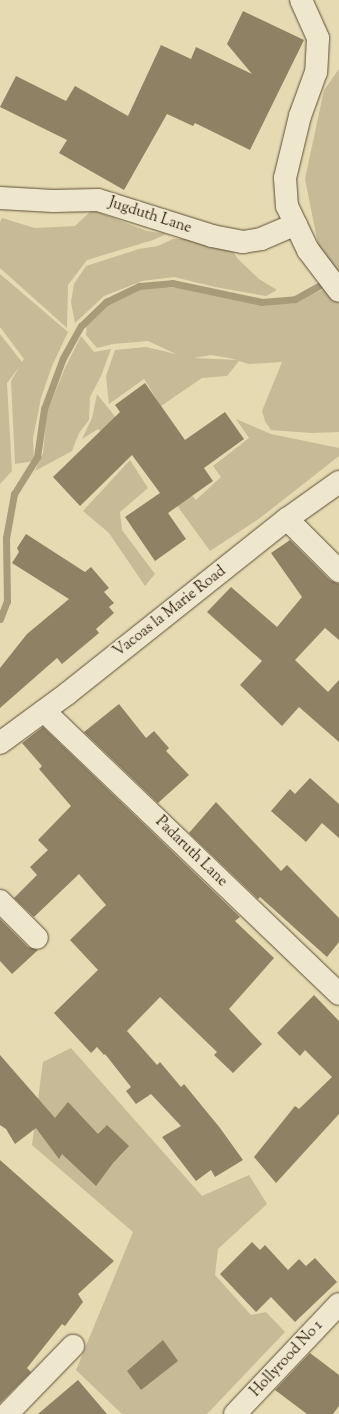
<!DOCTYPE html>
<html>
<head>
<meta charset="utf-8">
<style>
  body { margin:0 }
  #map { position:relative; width:339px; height:1414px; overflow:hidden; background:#e5dab2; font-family:"Sorts Mill Goudy",serif }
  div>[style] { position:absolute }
  .green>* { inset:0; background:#c7ba96 }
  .stream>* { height:7px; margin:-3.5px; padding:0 3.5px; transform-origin:3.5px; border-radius:3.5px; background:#a89b7a }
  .building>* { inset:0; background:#8f8163 }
  .roads { filter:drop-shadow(0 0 1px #5f4e36) drop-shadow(0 0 1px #5f4e36) }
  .minor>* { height:22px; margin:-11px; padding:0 11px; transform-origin:11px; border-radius:11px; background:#eee7cd }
  .secondary>* { height:22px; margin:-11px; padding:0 11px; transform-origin:11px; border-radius:11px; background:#eee7cd }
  span { translate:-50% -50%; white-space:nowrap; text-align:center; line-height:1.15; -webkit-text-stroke:4px #eee7cd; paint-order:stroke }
  .street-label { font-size:15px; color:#32200d }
</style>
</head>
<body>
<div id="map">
  <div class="green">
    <i style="clip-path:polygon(339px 69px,339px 282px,323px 269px,305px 179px,324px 90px)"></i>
    <i style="clip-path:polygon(92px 210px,147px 231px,166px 234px,153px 240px,87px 260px,68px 285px,67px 328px,0 268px,0 222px,2px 218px,35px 228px,75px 226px)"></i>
    <i style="clip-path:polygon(173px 239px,191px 239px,230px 247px,238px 259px,259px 279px,277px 290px,266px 296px,215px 287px,174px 277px,142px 281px,104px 296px,75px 323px,71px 302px,74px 284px,86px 266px,139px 249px,158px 246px)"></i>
    <i style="clip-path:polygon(0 274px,68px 332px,52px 366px,41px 398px,33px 438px,34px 461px,15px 464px,11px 381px,20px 366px,7px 383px,12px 471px,0 484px,0 334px,22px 362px,24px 359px,0 327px)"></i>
    <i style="clip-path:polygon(evenodd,165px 287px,180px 288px,264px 306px,297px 301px,326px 288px,339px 303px,339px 432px,312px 433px,271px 430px,265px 421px,262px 411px,282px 362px,249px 364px,239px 361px,227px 376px,202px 378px,161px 406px,144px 379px,109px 404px,106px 376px,115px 350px,146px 347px,176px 354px,148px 341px,113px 344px,97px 348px,86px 335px,87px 324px,107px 304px,136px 290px,165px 287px,211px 355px,229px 358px,237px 360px,194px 358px,211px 355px)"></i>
    <i style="clip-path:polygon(81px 336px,94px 352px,111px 349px,101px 376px,90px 397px,89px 420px,79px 433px,72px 451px,35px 471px,43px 453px,47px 412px,65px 368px)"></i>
    <i style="clip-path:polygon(97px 394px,132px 438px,121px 450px,98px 429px,82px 439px,92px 418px)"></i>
    <i style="clip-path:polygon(236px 419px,271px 434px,339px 448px,339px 456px,260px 518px,210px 551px,168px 493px,181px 483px,196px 500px,221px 477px,213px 466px,249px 438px)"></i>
    <i style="clip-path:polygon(130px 460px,148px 488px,120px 512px,122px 530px,155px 574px,145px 586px,109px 533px,83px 511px)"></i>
    <i style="clip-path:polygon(71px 1048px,202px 1196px,249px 1175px,267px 1204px,218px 1249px,215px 1275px,251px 1315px,266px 1312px,285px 1332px,207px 1414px,122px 1414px,76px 1370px,133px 1232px,32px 1145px,43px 1062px)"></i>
  </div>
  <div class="stream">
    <i style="left:0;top:619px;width:19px;rotate:-69deg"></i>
    <i style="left:7px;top:601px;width:63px;rotate:-90.9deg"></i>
    <i style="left:6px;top:538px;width:45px;rotate:-79.7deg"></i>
    <i style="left:14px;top:494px;width:44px;rotate:-58.1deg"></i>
    <i style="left:37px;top:457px;width:49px;rotate:-81.7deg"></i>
    <i style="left:44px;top:409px;width:54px;rotate:-69.6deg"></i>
    <i style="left:63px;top:358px;width:37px;rotate:-61deg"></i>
    <i style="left:81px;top:326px;width:35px;rotate:-44deg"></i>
    <i style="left:106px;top:302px;width:37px;rotate:-26deg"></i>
    <i style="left:139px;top:286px;width:33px;rotate:-5deg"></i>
    <i style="left:172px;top:283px;width:92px;rotate:11.9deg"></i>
    <i style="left:262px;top:302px;width:33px;rotate:-5deg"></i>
    <i style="left:295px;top:299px;width:39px;rotate:-29deg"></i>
  </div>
  <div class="building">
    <i style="clip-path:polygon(243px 11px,304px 40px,250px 150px,195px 123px,193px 126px,167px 114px,124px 190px,59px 153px,67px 140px,0 107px,16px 76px,66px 101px,75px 86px,128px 116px,161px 45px,191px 59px,196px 47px,252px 74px,227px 44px)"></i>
    <i style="clip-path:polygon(145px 383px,185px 440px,225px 412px,244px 439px,204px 468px,213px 481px,168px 513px,186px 539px,155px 561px,125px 517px,160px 493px,132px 455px,80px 506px,53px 477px,120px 412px,115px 405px)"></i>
    <i style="clip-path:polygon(26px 534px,85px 572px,91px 567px,109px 588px,104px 592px,114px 603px,109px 607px,114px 613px,96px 629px,99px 633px,62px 664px,57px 658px,0 708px,0 668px,27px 634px,69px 599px,12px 563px,19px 552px,17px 548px)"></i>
    <i style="clip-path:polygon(290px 540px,330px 580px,339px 584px,339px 640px,325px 628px,295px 660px,328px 692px,339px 680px,339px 742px,299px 707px,282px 726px,240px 685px,262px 661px,207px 612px,231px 587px,277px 627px,302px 597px,271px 553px)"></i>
    <i style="clip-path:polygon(119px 704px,146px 738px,154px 731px,169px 748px,166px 751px,189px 775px,158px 803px,84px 732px)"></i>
    <i style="clip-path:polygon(43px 727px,240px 917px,235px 921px,274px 958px,229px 1009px,262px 1044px,233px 1073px,214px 1055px,217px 1052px,160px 997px,127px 1031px,157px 1065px,160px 1062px,181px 1087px,184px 1084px,220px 1128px,243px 1160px,215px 1177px,211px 1170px,196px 1181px,162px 1137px,181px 1126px,151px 1094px,136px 1104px,126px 1091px,131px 1087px,105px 1054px,104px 1055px,97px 1047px,91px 1053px,54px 1013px,98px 970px,70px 940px,106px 905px,79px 874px,34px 917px,14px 898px,37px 875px,30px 867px,48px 850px,38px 840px,71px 806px,39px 769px,42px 766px,22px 743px)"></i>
    <i style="clip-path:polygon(310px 778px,339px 804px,339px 838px,322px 823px,306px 842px,271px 811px,290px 789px,295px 794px)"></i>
    <i style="clip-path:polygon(216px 802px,281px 871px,287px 865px,339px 918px,339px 942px,327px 957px,260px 897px,258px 899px,189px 833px)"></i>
    <i style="clip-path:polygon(0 919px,28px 947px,38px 950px,12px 974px,0 961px)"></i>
    <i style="clip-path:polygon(314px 995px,339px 1021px,339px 1114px,276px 1183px,254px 1157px,295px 1106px,299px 1109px,332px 1077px,305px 1050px,300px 1056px,277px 1033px)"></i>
    <i style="clip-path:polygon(0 1055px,55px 1118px,68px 1102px,98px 1134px,107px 1125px,129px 1146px,113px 1163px,96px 1186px,62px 1154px,59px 1159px,36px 1128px,15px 1144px,6px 1129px,0 1125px)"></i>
    <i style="clip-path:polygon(0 1160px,114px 1261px,78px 1294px,83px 1302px,65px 1326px,62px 1324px,27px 1368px,31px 1372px,0 1403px)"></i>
    <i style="clip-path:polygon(252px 1242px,260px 1250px,265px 1245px,288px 1270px,299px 1259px,306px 1266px,315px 1258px,337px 1282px,295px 1322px,271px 1297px,256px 1312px,220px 1274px)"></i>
    <i style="clip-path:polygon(163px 1340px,178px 1361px,141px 1390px,127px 1371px)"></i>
    <i style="clip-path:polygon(310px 1353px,339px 1375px,339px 1406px,333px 1414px,307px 1414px,275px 1390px)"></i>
    <i style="clip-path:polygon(78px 1380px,107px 1414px,38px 1414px)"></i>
  </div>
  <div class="roads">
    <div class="minor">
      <i style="left:301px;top:0;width:42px;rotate:65.9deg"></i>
      <i style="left:318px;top:38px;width:34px;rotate:93deg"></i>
      <i style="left:316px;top:72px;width:47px;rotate:110deg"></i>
      <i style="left:300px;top:116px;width:64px;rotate:103.6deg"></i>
      <i style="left:285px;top:178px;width:28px;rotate:86deg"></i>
      <i style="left:287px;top:206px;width:49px;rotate:64.5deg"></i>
      <i style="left:308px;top:250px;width:51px;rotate:52.9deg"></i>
      <i style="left:0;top:198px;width:53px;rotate:3.2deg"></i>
      <i style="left:53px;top:201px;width:45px;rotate:-1.3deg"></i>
      <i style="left:98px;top:200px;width:120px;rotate:17.5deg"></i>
      <i style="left:212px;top:236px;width:32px;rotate:11deg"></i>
      <i style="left:243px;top:242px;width:18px;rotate:-9deg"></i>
      <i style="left:261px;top:239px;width:38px;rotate:-23deg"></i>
      <i style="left:287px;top:519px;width:74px;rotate:45deg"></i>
      <i style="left:44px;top:711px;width:409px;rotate:43.8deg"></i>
      <i style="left:0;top:901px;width:52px;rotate:45deg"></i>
      <i style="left:7px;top:1414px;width:95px;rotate:-45.9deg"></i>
      <i style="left:235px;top:1414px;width:151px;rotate:-46.6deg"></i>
    </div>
    <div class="secondary">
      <i style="left:0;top:743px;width:84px;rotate:-36.3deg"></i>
      <i style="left:68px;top:693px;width:280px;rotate:-38.5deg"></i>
      <i style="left:287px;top:519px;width:64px;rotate:-35.4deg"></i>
    </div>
  </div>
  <div class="street-label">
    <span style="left:150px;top:216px;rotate:18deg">Jugduth Lane</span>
    <span style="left:170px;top:612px;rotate:-38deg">Vacoas la Marie Road</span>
    <span style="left:191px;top:852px;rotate:44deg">Padaruth Lane</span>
    <span style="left:287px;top:1359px;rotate:-47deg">Hollyrood No 1</span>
  </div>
</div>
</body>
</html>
